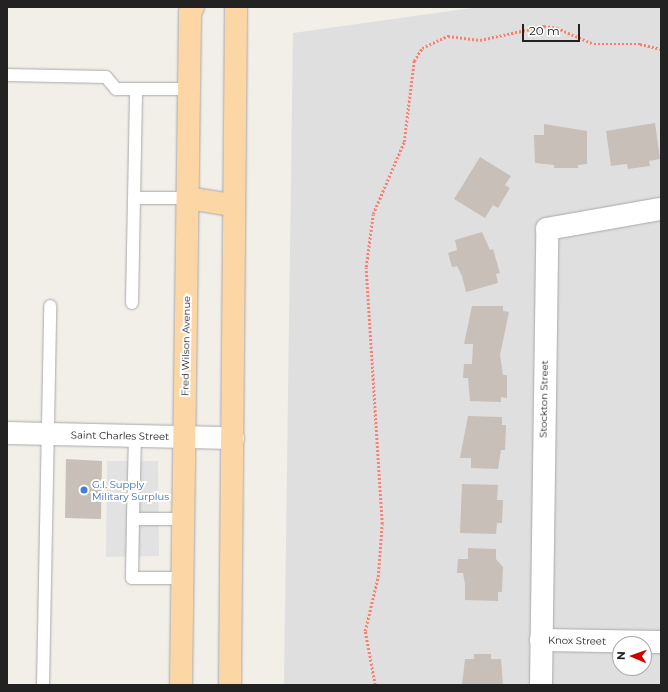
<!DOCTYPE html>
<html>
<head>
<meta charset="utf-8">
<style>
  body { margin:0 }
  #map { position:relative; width:668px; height:692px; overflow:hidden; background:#f2efe9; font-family:Montserrat,sans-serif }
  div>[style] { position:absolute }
  .residential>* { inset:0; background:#e0dfdf }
  .parking>* { inset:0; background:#e2e2e2 }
  .building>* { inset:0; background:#c7bfb8 }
  .path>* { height:2.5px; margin-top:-1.25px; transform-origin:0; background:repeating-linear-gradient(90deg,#fa8072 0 2px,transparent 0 4px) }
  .roads { filter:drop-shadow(0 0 1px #a9a9a9) drop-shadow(0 0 1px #a9a9a9) }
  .service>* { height:12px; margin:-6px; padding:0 6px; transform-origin:6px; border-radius:6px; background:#fff }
  .minor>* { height:22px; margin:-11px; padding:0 11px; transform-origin:11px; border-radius:11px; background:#fff }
  .primary>* { height:22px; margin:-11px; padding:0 11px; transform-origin:11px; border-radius:11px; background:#fcd6a4 }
  .dots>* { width:11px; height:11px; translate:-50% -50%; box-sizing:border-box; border:2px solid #fff; border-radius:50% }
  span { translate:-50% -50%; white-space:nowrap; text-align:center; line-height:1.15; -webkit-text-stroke:4px #fff; paint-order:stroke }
  .street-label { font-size:10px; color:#222 }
  .shop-label { font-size:10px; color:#366cbe }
  .left { translate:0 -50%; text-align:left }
  .frame { position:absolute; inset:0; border:8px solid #222; pointer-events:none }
  .north { position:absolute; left:612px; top:636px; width:40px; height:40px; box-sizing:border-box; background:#fff; border:1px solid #a7a7a7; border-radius:50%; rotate:272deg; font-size:11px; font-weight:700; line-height:16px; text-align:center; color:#222 }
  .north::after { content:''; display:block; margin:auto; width:14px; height:18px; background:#d40000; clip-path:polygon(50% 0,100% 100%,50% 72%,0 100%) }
  .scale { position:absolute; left:522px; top:24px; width:58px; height:18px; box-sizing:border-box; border:2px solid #222; border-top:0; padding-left:5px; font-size:12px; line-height:14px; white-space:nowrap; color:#222; -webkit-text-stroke:3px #fff; paint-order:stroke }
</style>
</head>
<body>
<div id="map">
  <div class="residential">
    <i style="clip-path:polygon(evenodd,479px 7px,661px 7px,661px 685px,284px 685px,293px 33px,479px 7px,620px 644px,644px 644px,644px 668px,620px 668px,620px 644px)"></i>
  </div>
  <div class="parking">
    <i style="clip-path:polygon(107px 461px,158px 461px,159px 556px,106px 557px)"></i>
  </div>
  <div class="building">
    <i style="clip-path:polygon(655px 123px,660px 159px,649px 161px,650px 166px,635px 168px,628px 169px,627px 164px,611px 166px,606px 131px)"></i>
    <i style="clip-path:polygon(544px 124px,587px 131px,587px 164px,578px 165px,578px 168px,554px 168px,554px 165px,535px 163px,534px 135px,544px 135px)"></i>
    <i style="clip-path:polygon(480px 157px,511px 176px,505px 185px,510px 188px,498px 208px,493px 205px,485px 218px,454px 199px)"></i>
    <i style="clip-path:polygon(482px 232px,490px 250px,493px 249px,500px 273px,496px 274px,498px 283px,466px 292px,462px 276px,457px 266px,452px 267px,448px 253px,457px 250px,455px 240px)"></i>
    <i style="clip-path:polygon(472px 306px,503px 306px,503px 311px,509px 312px,500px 355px,503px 375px,507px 375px,507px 398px,501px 397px,501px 402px,470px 401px,468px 378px,463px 378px,464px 364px,472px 364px,473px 344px,464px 344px)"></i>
    <i style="clip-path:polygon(468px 416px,502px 417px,502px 425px,506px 425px,505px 450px,501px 450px,498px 469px,471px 468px,471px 458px,460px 458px)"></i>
    <i style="clip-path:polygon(66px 459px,102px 461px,101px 519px,65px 518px)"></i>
    <i style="clip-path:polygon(462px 484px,498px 485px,497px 500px,503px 500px,502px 523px,497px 523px,496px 534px,460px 533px)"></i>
    <i style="clip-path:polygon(468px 548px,496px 549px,496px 559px,503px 567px,502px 592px,498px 592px,498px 601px,465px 600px,465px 584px,463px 573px,457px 573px,458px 559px,468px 559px)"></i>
    <i style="clip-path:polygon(474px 654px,491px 654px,491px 659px,501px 659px,503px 685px,462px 685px,465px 659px,474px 659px)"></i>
  </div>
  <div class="path">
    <i style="left:375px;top:685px;width:55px;rotate:-100.5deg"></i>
    <i style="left:365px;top:631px;width:56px;rotate:-76.5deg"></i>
    <i style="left:378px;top:577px;width:53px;rotate:-85.7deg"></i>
    <i style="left:382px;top:524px;width:257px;rotate:-93.6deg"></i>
    <i style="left:366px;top:267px;width:53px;rotate:-82.5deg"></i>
    <i style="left:373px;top:214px;width:78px;rotate:-66.7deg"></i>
    <i style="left:404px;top:142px;width:82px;rotate:-83deg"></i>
    <i style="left:414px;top:61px;width:15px;rotate:-58deg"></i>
    <i style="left:422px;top:48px;width:29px;rotate:-25deg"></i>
    <i style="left:448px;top:36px;width:32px;rotate:7deg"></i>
    <i style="left:480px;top:40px;width:66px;rotate:-12.3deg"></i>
    <i style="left:544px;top:26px;width:13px;rotate:9deg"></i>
    <i style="left:557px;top:28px;width:40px;rotate:23.4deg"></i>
    <i style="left:594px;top:44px;width:46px"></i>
    <i style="left:640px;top:44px;width:22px;rotate:13deg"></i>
  </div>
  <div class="roads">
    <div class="service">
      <i style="left:7px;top:75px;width:99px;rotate:1.2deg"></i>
      <i style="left:106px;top:77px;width:16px;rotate:50deg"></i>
      <i style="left:116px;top:89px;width:73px"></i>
      <i style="left:135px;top:198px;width:53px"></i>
      <i style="left:132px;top:303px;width:214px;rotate:-88.9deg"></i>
      <i style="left:135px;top:436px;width:83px;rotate:91.4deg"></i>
      <i style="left:133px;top:519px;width:51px"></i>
      <i style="left:133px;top:519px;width:59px;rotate:91deg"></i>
      <i style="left:132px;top:578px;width:51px"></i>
      <i style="left:43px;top:685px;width:379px;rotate:-88.9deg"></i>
    </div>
    <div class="minor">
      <i style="left:7px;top:433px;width:226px;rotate:1.3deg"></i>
      <i style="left:541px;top:640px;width:120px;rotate:1deg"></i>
      <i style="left:541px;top:685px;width:456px;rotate:-89.2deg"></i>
      <i style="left:547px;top:229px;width:116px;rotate:-10deg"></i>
    </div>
    <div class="primary">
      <i style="left:188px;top:198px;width:45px;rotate:9deg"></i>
      <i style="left:181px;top:685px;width:673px;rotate:-89.23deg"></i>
      <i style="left:190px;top:12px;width:6px;rotate:-59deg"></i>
      <i style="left:230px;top:685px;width:678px;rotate:-89.49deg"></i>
    </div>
  </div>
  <div class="dots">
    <i style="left:84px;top:490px;background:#3f7fe0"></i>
  </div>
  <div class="street-label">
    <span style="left:186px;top:346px;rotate:-89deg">Fred Wilson Avenue</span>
    <span style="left:544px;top:399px;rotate:-89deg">Stockton Street</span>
    <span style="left:120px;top:436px;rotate:1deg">Saint Charles Street</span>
    <span style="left:577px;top:641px;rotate:1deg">Knox Street</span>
  </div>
  <div class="shop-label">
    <span class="left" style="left:92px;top:490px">G.I. Supply<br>Military Surplus</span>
  </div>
  <div class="frame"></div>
  <div class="north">N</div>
  <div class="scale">20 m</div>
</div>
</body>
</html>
